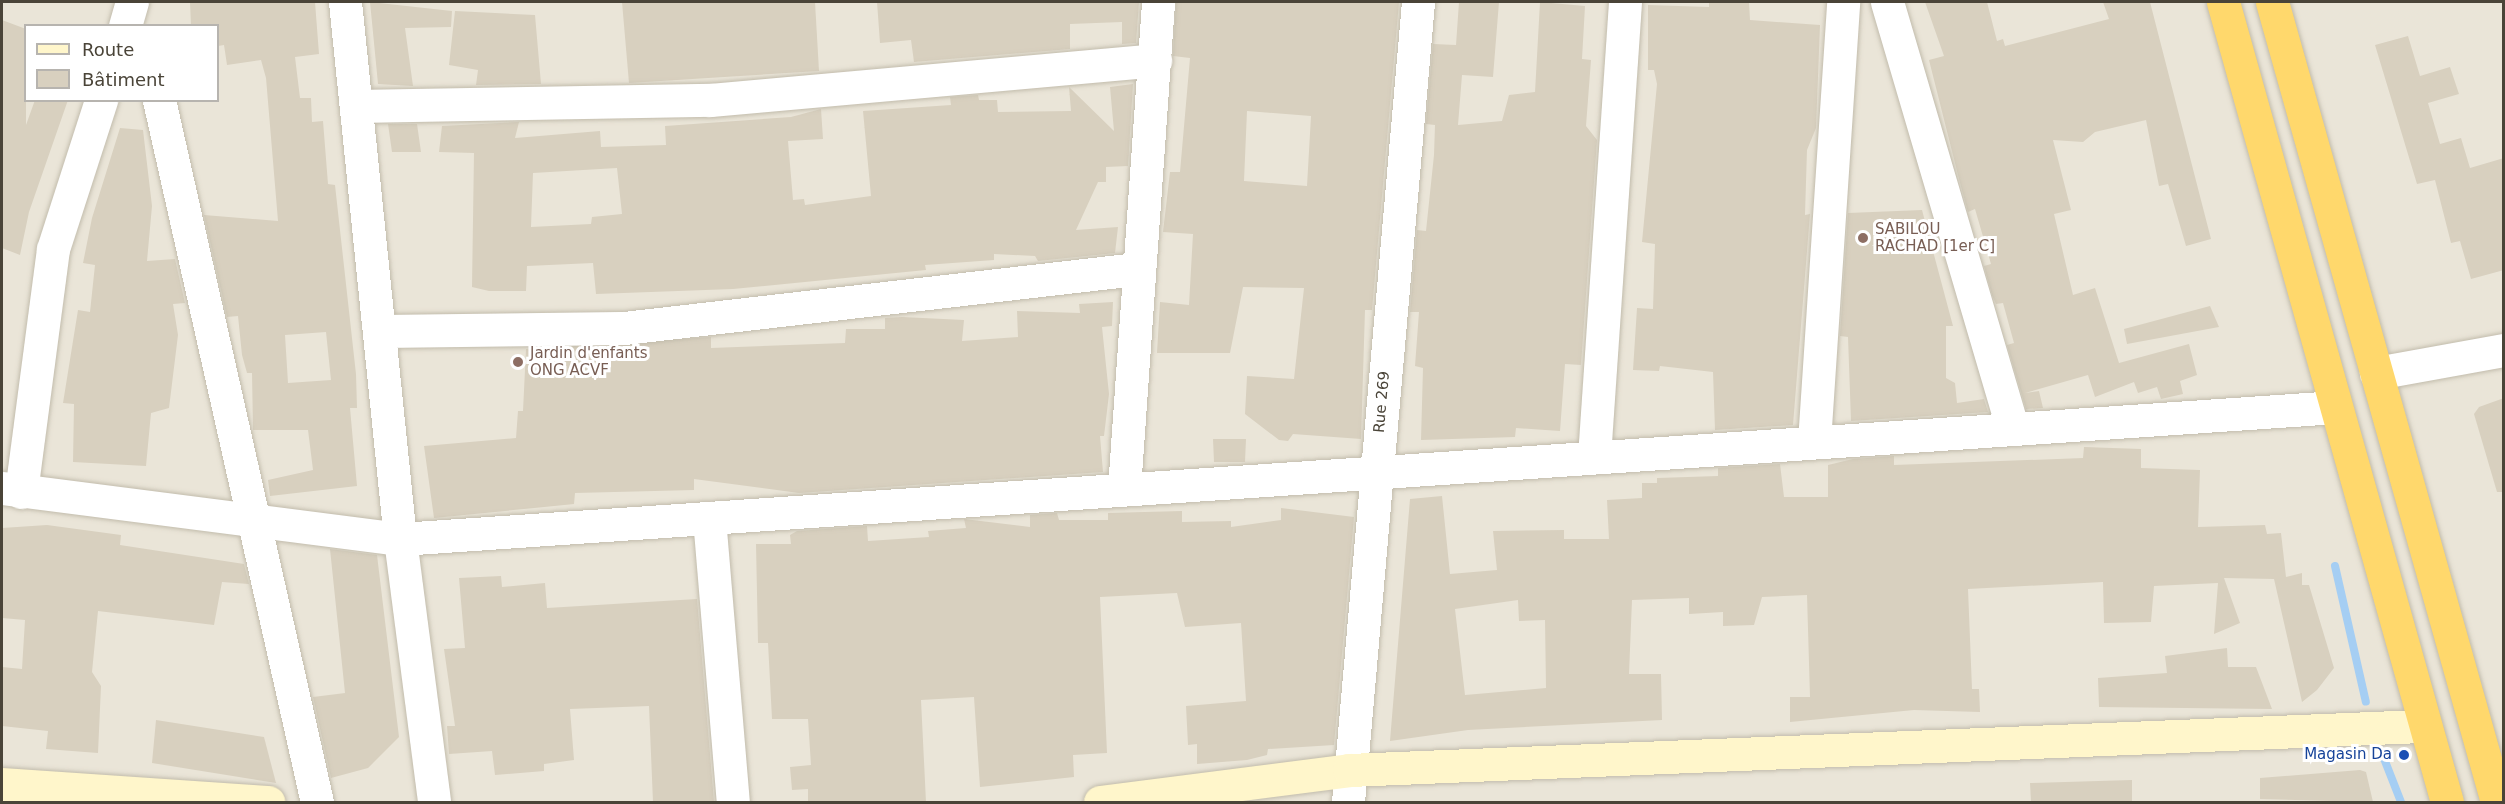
<!DOCTYPE html>
<html>
<head>
<meta charset="utf-8">
<style>
  body { margin:0 }
  #map { position:relative; width:2505px; height:804px; overflow:hidden; background:#f5f3ea; font-family:"DejaVu Sans",sans-serif }
  div>[style] { position:absolute }
  .residential>* { inset:0; background:#eae5d8 }
  .stream>* { height:8px; margin:-4px; padding:0 4px; transform-origin:4px; border-radius:4px; background:#a5cef3 }
  .building>* { inset:0; background:#d8d0bf }
  .roads { filter:drop-shadow(0 0 2px #c2bcac) drop-shadow(0 0 2px #c2bcac) }
  .street>* { height:33px; margin:-16.5px; padding:0 16.5px; transform-origin:16.5px; border-radius:16.5px; background:#fff }
  .secondary>* { height:33px; margin:-16.5px; padding:0 16.5px; transform-origin:16.5px; border-radius:16.5px; background:#fff6cb }
  .highway>* { height:33px; margin:-16.5px; padding:0 16.5px; transform-origin:16.5px; border-radius:16.5px; background:#ffd86c }
  .dots>* { width:16px; height:16px; translate:-50% -50%; box-sizing:border-box; border:3px solid #fff; border-radius:50% }
  span { translate:-50% -50%; white-space:nowrap; text-align:center; line-height:1.15; -webkit-text-stroke:6px #fff; paint-order:stroke }
  .education-label { font-size:15px; color:#785e54 }
  .left { translate:0 -50%; text-align:left }
  .street-label { font-size:15px; color:#4a4438 }
  .transit-label { font-size:15px; color:#164399 }
  .right { translate:-100% -50%; text-align:right }
  .frame { position:absolute; inset:0; border:3px solid #4a4438; pointer-events:none }
  .legend { position:absolute; left:24px; top:24px; width:195px; height:78px; box-sizing:border-box; background:#fff; border:2px solid #b7b4af; margin:0; padding:8px 10px; list-style:none; font-size:18px; color:#4a4438 }
  .legend li { display:flex; align-items:center; gap:12px; height:30px }
  .legend b { width:30px; border:2px solid #b7b4af }
</style>
</head>
<body>
<div id="map">
  <div class="residential">
    <i style="clip-path:polygon(evenodd,2px 2px,2503px 2px,2503px 802px,2px 802px,2px 2px,26px 26px,218px 26px,218px 100px,26px 100px,26px 26px)"></i>
  </div>
  <div class="stream">
    <i style="left:2335px;top:566px;width:139px;rotate:77.2deg"></i>
    <i style="left:2383px;top:756px;width:49px;rotate:68.6deg"></i>
  </div>
  <div class="building">
    <i style="clip-path:polygon(evenodd,190px 2px,315px 2px,319px 54px,295px 57px,300px 98px,311px 98px,312px 122px,323px 121px,328px 184px,335px 185px,356px 374px,357px 408px,350px 408px,357px 486px,270px 496px,268px 480px,313px 470px,308px 430px,253px 430px,252px 373px,247px 373px,242px 355px,238px 316px,227px 317px,204px 215px,278px 221px,266px 78px,261px 60px,227px 65px,224px 45px,218px 46px,218px 26px,191px 26px,190px 2px,326px 332px,331px 380px,288px 383px,285px 335px,326px 332px)"></i>
    <i style="clip-path:polygon(370px 2px,452px 11px,451px 27px,405px 28px,413px 86px,378px 84px)"></i>
    <i style="clip-path:polygon(622px 2px,815px 2px,819px 71px,629px 83px)"></i>
    <i style="clip-path:polygon(877px 2px,1139px 2px,1136px 43px,1122px 44px,1122px 22px,1070px 24px,1070px 49px,914px 62px,911px 40px,880px 43px)"></i>
    <i style="clip-path:polygon(evenodd,1176px 2px,1399px 2px,1372px 310px,1365px 310px,1361px 439px,1293px 434px,1288px 441px,1279px 440px,1245px 414px,1247px 376px,1294px 379px,1304px 288px,1243px 287px,1230px 353px,1157px 353px,1160px 302px,1189px 305px,1193px 234px,1163px 232px,1170px 172px,1180px 172px,1190px 58px,1173px 56px,1176px 2px,1247px 111px,1311px 116px,1307px 186px,1244px 181px,1247px 111px)"></i>
    <i style="clip-path:polygon(1459px 2px,1499px 2px,1493px 77px,1462px 75px,1458px 125px,1502px 121px,1509px 95px,1535px 92px,1540px 2px,1585px 6px,1582px 59px,1591px 60px,1586px 126px,1597px 140px,1581px 365px,1565px 364px,1560px 431px,1516px 428px,1515px 437px,1421px 440px,1423px 368px,1415px 366px,1419px 312px,1410px 312px,1417px 230px,1426px 231px,1434px 155px,1435px 125px,1426px 124px,1433px 44px,1456px 45px)"></i>
    <i style="clip-path:polygon(1709px 2px,1749px 2px,1750px 20px,1820px 25px,1816px 128px,1807px 150px,1805px 215px,1810px 214px,1793px 425px,1715px 430px,1713px 372px,1660px 366px,1659px 371px,1633px 370px,1637px 308px,1653px 309px,1655px 244px,1642px 242px,1657px 84px,1654px 70px,1648px 70px,1648px 5px,1709px 7px)"></i>
    <i style="clip-path:polygon(1925px 2px,1987px 2px,1997px 41px,2003px 39px,2005px 46px,2109px 19px,2103px 2px,2150px 2px,2211px 239px,2186px 246px,2168px 184px,2159px 186px,2146px 120px,2095px 132px,2083px 142px,2053px 140px,2071px 210px,2054px 214px,2073px 295px,2095px 288px,2119px 363px,2189px 344px,2197px 375px,2180px 381px,2183px 394px,2161px 399px,2157px 387px,2138px 393px,2134px 382px,2095px 397px,2088px 375px,2025px 393px,2039px 391px,2043px 408px,2026px 409px,2007px 345px,2014px 343px,2003px 303px,1996px 304px,1992px 295px,1984px 266px,1991px 264px,1975px 209px,1968px 212px,1959px 179px,1929px 60px,1944px 56px)"></i>
    <i style="clip-path:polygon(455px 11px,535px 15px,541px 84px,476px 85px,478px 70px,449px 65px)"></i>
    <i style="clip-path:polygon(2px 20px,26px 29px,26px 125px,35px 100px,68px 100px,29px 212px,20px 255px,2px 248px)"></i>
    <i style="clip-path:polygon(2408px 36px,2420px 76px,2450px 67px,2459px 94px,2428px 103px,2440px 144px,2461px 138px,2470px 168px,2504px 158px,2504px 270px,2471px 279px,2460px 241px,2451px 243px,2435px 180px,2417px 184px,2375px 45px)"></i>
    <i style="clip-path:polygon(evenodd,1133px 84px,1128px 166px,1106px 167px,1106px 182px,1098px 182px,1076px 230px,1118px 227px,1115px 253px,1038px 261px,1035px 256px,994px 254px,994px 260px,925px 265px,926px 270px,733px 289px,596px 294px,593px 263px,527px 266px,526px 291px,489px 291px,472px 287px,474px 153px,439px 152px,442px 126px,519px 122px,515px 138px,600px 131px,601px 147px,666px 145px,665px 126px,791px 117px,821px 109px,823px 139px,788px 141px,793px 200px,804px 199px,805px 205px,871px 196px,863px 111px,951px 105px,950px 97px,978px 95px,979px 100px,997px 100px,998px 112px,1071px 111px,1069px 87px,1114px 131px,1110px 87px,1133px 84px,617px 168px,622px 214px,592px 217px,591px 224px,531px 227px,533px 173px,617px 168px)"></i>
    <i style="clip-path:polygon(388px 124px,417px 124px,421px 152px,392px 152px)"></i>
    <i style="clip-path:polygon(120px 128px,143px 130px,152px 206px,147px 261px,175px 259px,185px 303px,173px 304px,178px 335px,169px 408px,151px 413px,146px 466px,73px 462px,74px 404px,63px 403px,78px 310px,90px 312px,95px 265px,83px 263px,92px 218px)"></i>
    <i style="clip-path:polygon(1922px 210px,1953px 326px,1946px 326px,1946px 378px,1955px 383px,1957px 403px,1984px 399px,1988px 412px,1851px 421px,1848px 337px,1840px 336px,1848px 213px)"></i>
    <i style="clip-path:polygon(1113px 302px,1112px 326px,1102px 327px,1109px 394px,1104px 436px,1100px 436px,1103px 472px,799px 493px,694px 479px,694px 490px,575px 493px,574px 504px,434px 518px,424px 446px,516px 438px,518px 411px,523px 411px,526px 349px,711px 337px,711px 348px,845px 343px,846px 329px,885px 329px,885px 318px,902px 317px,964px 320px,962px 341px,1018px 337px,1017px 311px,1080px 313px,1079px 304px)"></i>
    <i style="clip-path:polygon(2210px 306px,2219px 327px,2127px 344px,2124px 329px)"></i>
    <i style="clip-path:polygon(2504px 398px,2504px 492px,2497px 492px,2474px 414px,2479px 407px)"></i>
    <i style="clip-path:polygon(1213px 439px,1246px 439px,1245px 462px,1214px 462px)"></i>
    <i style="clip-path:polygon(evenodd,2084px 447px,2141px 449px,2141px 468px,2200px 470px,2198px 527px,2265px 525px,2267px 534px,2281px 533px,2286px 577px,2302px 573px,2302px 585px,2309px 585px,2334px 668px,2317px 690px,2302px 702px,2274px 579px,2224px 578px,2240px 623px,2214px 634px,2218px 583px,2154px 586px,2151px 622px,2104px 623px,2103px 582px,1968px 589px,1972px 689px,1979px 689px,1980px 712px,1914px 710px,1790px 722px,1790px 697px,1810px 697px,1807px 595px,1762px 597px,1754px 625px,1723px 626px,1723px 612px,1689px 614px,1689px 598px,1632px 600px,1629px 674px,1661px 674px,1662px 720px,1468px 730px,1390px 741px,1410px 499px,1442px 496px,1450px 574px,1497px 570px,1493px 531px,1564px 530px,1564px 539px,1609px 539px,1607px 500px,1642px 498px,1642px 483px,1657px 483px,1657px 478px,1718px 476px,1718px 468px,1780px 464px,1784px 497px,1828px 497px,1828px 465px,1853px 459px,1894px 456px,1894px 465px,2083px 458px,2084px 447px,1518px 600px,1519px 621px,1545px 620px,1546px 688px,1465px 695px,1455px 609px,1518px 600px)"></i>
    <i style="clip-path:polygon(1281px 508px,1354px 517px,1334px 745px,1268px 749px,1267px 755px,1247px 760px,1197px 764px,1197px 744px,1188px 745px,1186px 706px,1246px 701px,1241px 623px,1185px 627px,1177px 593px,1100px 597px,1107px 753px,1073px 755px,1074px 777px,980px 787px,974px 697px,921px 700px,926px 802px,808px 802px,808px 789px,792px 790px,790px 767px,811px 765px,808px 719px,772px 719px,768px 643px,758px 643px,756px 544px,791px 544px,790px 535px,797px 531px,867px 526px,868px 541px,929px 537px,928px 531px,966px 528px,964px 519px,1030px 527px,1030px 515px,1057px 513px,1059px 520px,1108px 520px,1108px 513px,1182px 511px,1182px 522px,1231px 521px,1231px 527px,1281px 520px)"></i>
    <i style="clip-path:polygon(47px 525px,121px 535px,120px 545px,244px 564px,249px 584px,222px 582px,214px 625px,98px 611px,92px 672px,101px 686px,98px 753px,46px 749px,48px 731px,2px 726px,2px 667px,22px 669px,25px 620px,2px 618px,2px 528px)"></i>
    <i style="clip-path:polygon(330px 549px,377px 555px,399px 737px,368px 768px,331px 778px,313px 697px,345px 693px)"></i>
    <i style="clip-path:polygon(501px 576px,502px 587px,545px 583px,547px 608px,697px 599px,714px 802px,653px 802px,649px 706px,570px 709px,574px 760px,544px 764px,544px 771px,495px 775px,492px 751px,449px 754px,447px 726px,455px 726px,444px 649px,465px 648px,459px 578px)"></i>
    <i style="clip-path:polygon(2227px 648px,2228px 667px,2256px 667px,2272px 709px,2099px 707px,2098px 678px,2167px 673px,2165px 656px)"></i>
    <i style="clip-path:polygon(156px 720px,264px 737px,276px 783px,152px 763px)"></i>
    <i style="clip-path:polygon(2360px 770px,2366px 772px,2373px 802px,2260px 799px,2260px 778px)"></i>
    <i style="clip-path:polygon(2132px 780px,2132px 802px,2031px 802px,2030px 783px)"></i>
  </div>
  <div class="roads">
    <div class="street">
      <i style="left:345px;top:2px;width:540px;rotate:84.15deg"></i>
      <i style="left:400px;top:539px;width:265px;rotate:82.6deg"></i>
      <i style="left:1887px;top:2px;width:444px;rotate:73.6deg"></i>
      <i style="left:125px;top:26px;width:25px;rotate:-74deg"></i>
      <i style="left:159px;top:100px;width:720px;rotate:77.32deg"></i>
      <i style="left:358px;top:106px;width:352px;rotate:-1deg"></i>
      <i style="left:710px;top:100px;width:447px;rotate:-5.1deg"></i>
      <i style="left:379px;top:331px;width:245px;rotate:-0.7deg"></i>
      <i style="left:624px;top:328px;width:515px;rotate:-6.57deg"></i>
      <i style="left:2376px;top:373px;width:130px;rotate:-10.2deg"></i>
      <i style="left:1814px;top:442px;width:441px;rotate:-86.2deg"></i>
      <i style="left:1594px;top:457px;width:456px;rotate:-86.1deg"></i>
      <i style="left:2px;top:488px;width:401px;rotate:7.3deg"></i>
      <i style="left:400px;top:539px;width:1939px;rotate:-3.9deg"></i>
      <i style="left:1124px;top:489px;width:488px;rotate:-86deg"></i>
      <i style="left:21px;top:492px;width:245px;rotate:-82.5deg"></i>
      <i style="left:53px;top:249px;width:157px;rotate:-72.1deg"></i>
      <i style="left:709px;top:518px;width:285px;rotate:85.2deg"></i>
      <i style="left:1348px;top:802px;width:803px;rotate:-85deg"></i>
    </div>
    <div class="secondary">
      <i style="left:2px;top:784px;width:267px;rotate:3.9deg"></i>
      <i style="left:1100px;top:802px;width:251px;rotate:-7.3deg"></i>
      <i style="left:1349px;top:770px;width:1073px;rotate:-2.35deg"></i>
    </div>
    <div class="highway">
      <i style="left:2223px;top:2px;width:831px;rotate:74.36deg"></i>
      <i style="left:2272px;top:2px;width:831px;rotate:74.29deg"></i>
    </div>
  </div>
  <div class="dots">
    <i style="left:1863px;top:238px;background:#8d6e63"></i>
    <i style="left:518px;top:362px;background:#8d6e63"></i>
    <i style="left:2404px;top:755px;background:#1a4fb4"></i>
  </div>
  <div class="education-label">
    <span class="left" style="left:1875px;top:238px">SABILOU<br>RACHAD [1er C]</span>
    <span class="left" style="left:530px;top:362px">Jardin d'enfants<br>ONG ACVF</span>
  </div>
  <div class="street-label">
    <span style="left:1382px;top:402px;rotate:-85deg">Rue 269</span>
  </div>
  <div class="transit-label">
    <span class="right" style="left:2392px;top:755px">Magasin Da</span>
  </div>
  <div class="frame"></div>
  <ul class="legend">
  <li><b style="height:8px;background:#fff6cb"></b>Route</li>
  <li><b style="height:16px;background:#d8d0bf"></b>Bâtiment</li>
  </ul>
</div>
</body>
</html>
